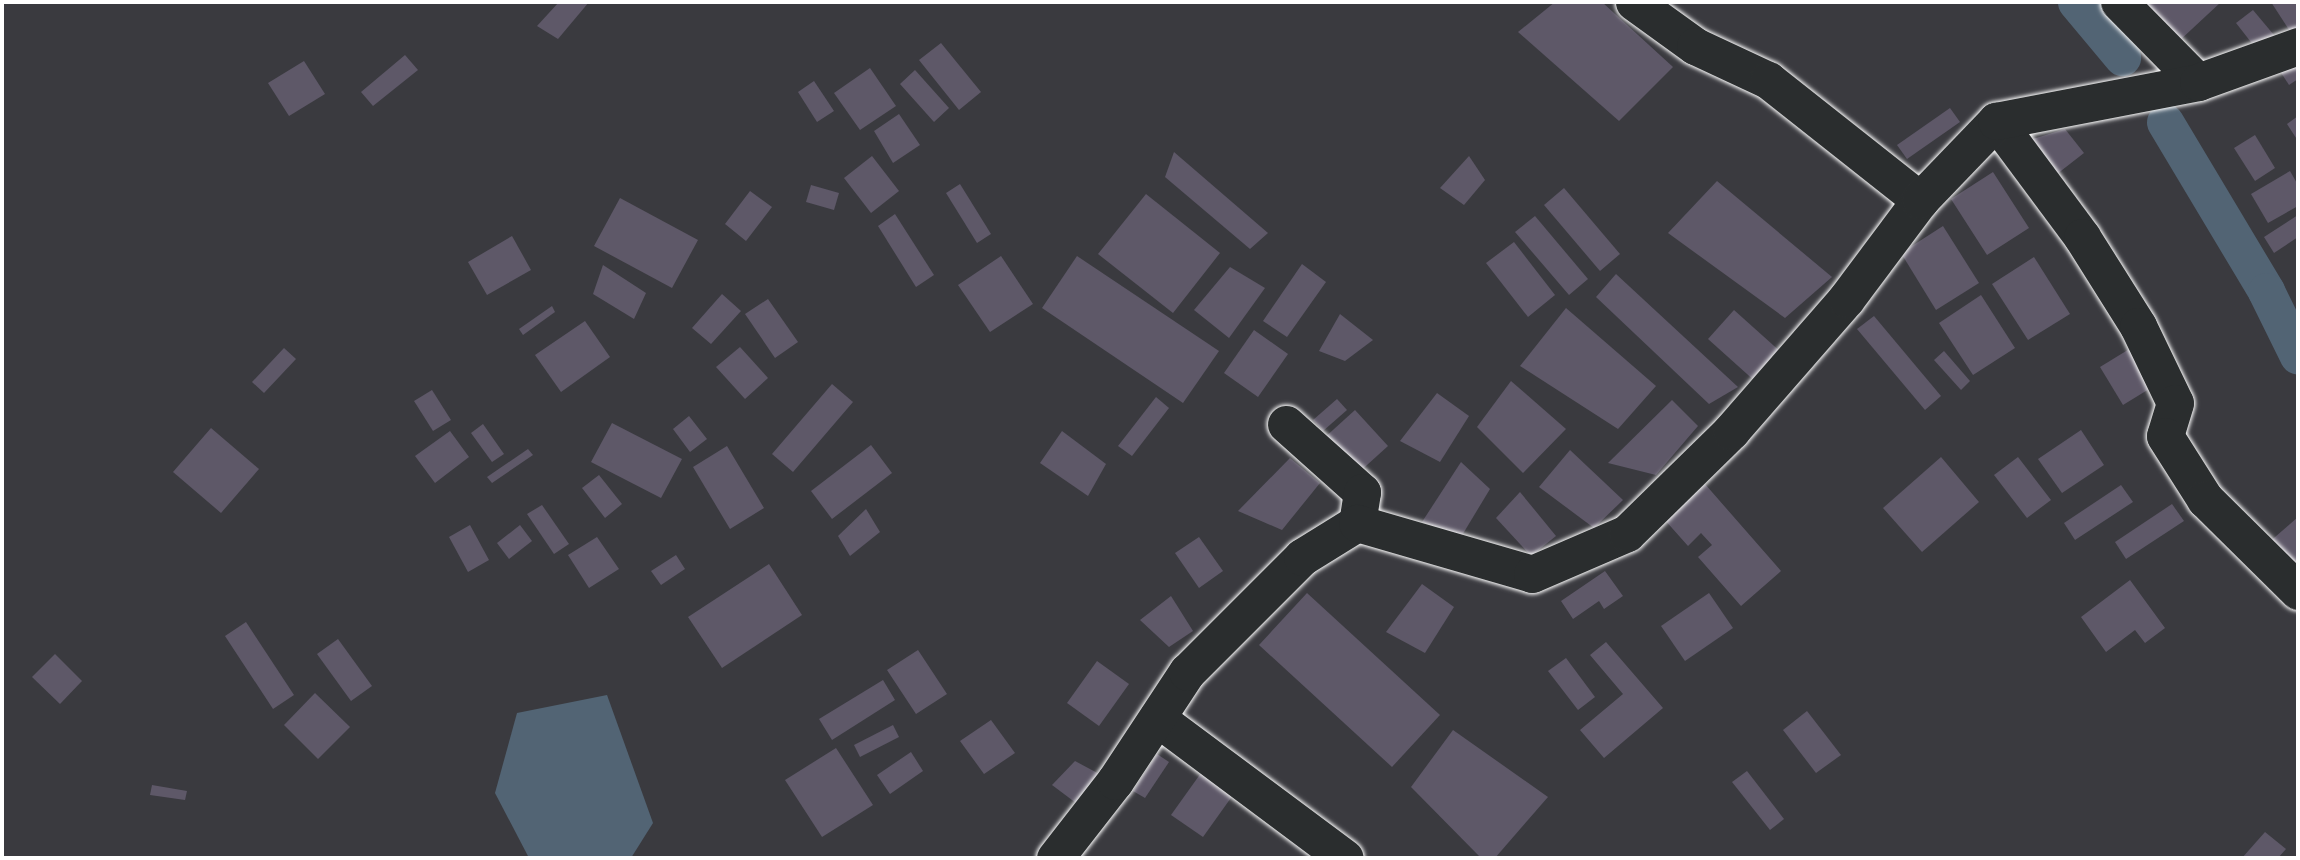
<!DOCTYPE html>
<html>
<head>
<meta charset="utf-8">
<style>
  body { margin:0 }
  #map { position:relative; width:2300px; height:860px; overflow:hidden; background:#3a3a3f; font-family:"Patrick Hand",sans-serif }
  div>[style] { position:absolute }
  .water>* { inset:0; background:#526474 }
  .canal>* { height:37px; margin:-18.5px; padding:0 18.5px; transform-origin:18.5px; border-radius:18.5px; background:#526474 }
  .building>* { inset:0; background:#5e5868 }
  .roads { filter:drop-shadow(0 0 2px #fff) drop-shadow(0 0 2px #fff) }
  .minor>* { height:37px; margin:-18.5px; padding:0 18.5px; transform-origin:18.5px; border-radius:18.5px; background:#2a2d2e }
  span { translate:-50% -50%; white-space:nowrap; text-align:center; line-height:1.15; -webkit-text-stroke:6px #2a2d2e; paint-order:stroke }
  .frame { position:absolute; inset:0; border:4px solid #fff; pointer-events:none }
</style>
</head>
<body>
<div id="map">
  <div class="water">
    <i style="clip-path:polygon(607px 695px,653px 823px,631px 858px,529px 858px,495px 793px,517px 713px)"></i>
  </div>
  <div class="canal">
    <i style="left:2076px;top:2px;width:72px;rotate:50.1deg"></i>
    <i style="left:2165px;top:122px;width:197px;rotate:59.1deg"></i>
    <i style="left:2266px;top:291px;width:72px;rotate:63.8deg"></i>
  </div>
  <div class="building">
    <i style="clip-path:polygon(559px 2px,589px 2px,558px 39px,537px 26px)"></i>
    <i style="clip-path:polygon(1555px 2px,1602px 2px,1673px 67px,1619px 121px,1518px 32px)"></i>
    <i style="clip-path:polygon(2147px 2px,2221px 2px,2178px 42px,2144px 5px)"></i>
    <i style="clip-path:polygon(2271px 2px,2298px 2px,2298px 31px,2291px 33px)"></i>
    <i style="clip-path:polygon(2253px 10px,2279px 41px,2261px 55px,2236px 23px)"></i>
    <i style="clip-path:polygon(941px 43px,981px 92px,959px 110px,919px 60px)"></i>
    <i style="clip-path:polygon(405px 55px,418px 70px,373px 106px,361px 92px)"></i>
    <i style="clip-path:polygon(2298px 56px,2298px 79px,2289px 85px,2278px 68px)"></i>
    <i style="clip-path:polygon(304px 61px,325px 94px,289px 116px,268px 83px)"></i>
    <i style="clip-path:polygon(870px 68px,896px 106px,860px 130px,834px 93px)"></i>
    <i style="clip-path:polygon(915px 70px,949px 108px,934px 122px,900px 84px)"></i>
    <i style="clip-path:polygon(814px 81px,834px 111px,817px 122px,798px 92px)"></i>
    <i style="clip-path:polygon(1950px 108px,1960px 122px,1907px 159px,1897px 145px)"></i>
    <i style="clip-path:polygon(899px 114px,920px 145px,893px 163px,874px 131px)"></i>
    <i style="clip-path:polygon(2298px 116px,2298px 141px,2287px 124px)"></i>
    <i style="clip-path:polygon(2065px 129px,2084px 153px,2048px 181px,2026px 141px)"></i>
    <i style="clip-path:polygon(2255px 135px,2275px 168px,2255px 181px,2234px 148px)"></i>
    <i style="clip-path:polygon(1174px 152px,1268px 233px,1250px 249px,1165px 177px)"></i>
    <i style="clip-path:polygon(872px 156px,899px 191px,871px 213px,844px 178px)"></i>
    <i style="clip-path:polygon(1469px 156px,1485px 180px,1464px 205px,1440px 188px)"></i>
    <i style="clip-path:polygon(2290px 171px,2298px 185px,2298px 206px,2268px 223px,2251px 194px)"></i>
    <i style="clip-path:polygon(1993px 172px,2029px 228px,1987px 255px,1951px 199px)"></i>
    <i style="clip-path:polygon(1717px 181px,1832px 277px,1785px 318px,1668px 233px)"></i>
    <i style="clip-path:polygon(960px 184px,991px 234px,977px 243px,946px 193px)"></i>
    <i style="clip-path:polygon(811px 185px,839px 193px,834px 210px,806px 202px)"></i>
    <i style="clip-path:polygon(1564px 188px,1620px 254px,1600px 271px,1544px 205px)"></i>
    <i style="clip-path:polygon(750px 191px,772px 207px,746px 241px,725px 224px)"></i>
    <i style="clip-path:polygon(1146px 194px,1220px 253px,1173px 313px,1098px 254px)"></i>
    <i style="clip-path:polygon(620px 198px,698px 240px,672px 288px,594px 246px)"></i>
    <i style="clip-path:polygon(895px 214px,934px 275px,916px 287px,878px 226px)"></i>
    <i style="clip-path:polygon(2298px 215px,2298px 237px,2274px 253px,2264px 237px)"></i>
    <i style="clip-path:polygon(1535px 216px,1588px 279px,1569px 295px,1515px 232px)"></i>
    <i style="clip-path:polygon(1943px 226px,1979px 283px,1936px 310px,1901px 253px)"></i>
    <i style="clip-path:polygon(512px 236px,531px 270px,487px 295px,468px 262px)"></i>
    <i style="clip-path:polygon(1514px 242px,1555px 295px,1528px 317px,1486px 263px)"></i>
    <i style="clip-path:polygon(1001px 256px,1033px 304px,990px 332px,958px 285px)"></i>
    <i style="clip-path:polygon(1077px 256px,1219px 351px,1183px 403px,1042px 308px)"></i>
    <i style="clip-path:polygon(2034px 257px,2070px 314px,2028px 340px,1992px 284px)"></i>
    <i style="clip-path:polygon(1302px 264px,1326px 282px,1287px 337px,1263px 321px)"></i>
    <i style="clip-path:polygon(603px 265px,646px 293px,634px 319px,593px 294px)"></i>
    <i style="clip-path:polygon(1230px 267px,1265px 288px,1229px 338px,1194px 310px)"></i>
    <i style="clip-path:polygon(1616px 274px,1738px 387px,1709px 404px,1596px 297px)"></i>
    <i style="clip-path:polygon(722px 294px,741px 311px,711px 344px,692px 328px)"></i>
    <i style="clip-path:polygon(1981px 295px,2015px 348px,1973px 375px,1939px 323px)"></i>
    <i style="clip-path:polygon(768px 299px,798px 342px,775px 358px,745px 314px)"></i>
    <i style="clip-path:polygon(552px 306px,555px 312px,523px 335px,519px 329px)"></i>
    <i style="clip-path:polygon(1566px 308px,1656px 386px,1618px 429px,1520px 366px)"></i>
    <i style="clip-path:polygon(1734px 310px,1783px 354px,1757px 383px,1708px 339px)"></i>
    <i style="clip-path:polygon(1340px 314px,1373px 340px,1345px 361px,1319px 351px)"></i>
    <i style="clip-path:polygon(1874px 316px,1941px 396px,1925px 410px,1857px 329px)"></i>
    <i style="clip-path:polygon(585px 321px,610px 357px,561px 392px,535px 355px)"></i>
    <i style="clip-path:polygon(1254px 330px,1288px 354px,1258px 397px,1224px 373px)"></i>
    <i style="clip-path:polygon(740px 347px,768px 378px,745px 399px,716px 367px)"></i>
    <i style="clip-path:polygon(284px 348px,296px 359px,264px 393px,252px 382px)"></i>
    <i style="clip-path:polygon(2131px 348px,2154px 386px,2123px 405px,2100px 367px)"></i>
    <i style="clip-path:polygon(1944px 351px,1970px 381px,1961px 390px,1934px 360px)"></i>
    <i style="clip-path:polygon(1511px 381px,1566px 429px,1523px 473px,1477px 427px)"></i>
    <i style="clip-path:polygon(832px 384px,853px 402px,793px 472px,772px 454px)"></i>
    <i style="clip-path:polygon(432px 390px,451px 420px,433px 431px,414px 401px)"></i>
    <i style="clip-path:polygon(1437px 393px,1469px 416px,1440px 462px,1400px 441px)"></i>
    <i style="clip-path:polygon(1156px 397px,1169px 408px,1132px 456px,1118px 446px)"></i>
    <i style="clip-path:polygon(1337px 399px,1347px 410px,1323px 431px,1313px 420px)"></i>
    <i style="clip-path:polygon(1672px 400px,1698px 426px,1656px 475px,1608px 463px)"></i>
    <i style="clip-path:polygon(1355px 410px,1388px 446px,1356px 475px,1323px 439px)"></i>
    <i style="clip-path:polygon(689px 416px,707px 439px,690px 452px,673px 429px)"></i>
    <i style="clip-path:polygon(612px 423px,682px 459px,661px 498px,591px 462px)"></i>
    <i style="clip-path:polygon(483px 424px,504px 454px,492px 462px,471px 433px)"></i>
    <i style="clip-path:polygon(211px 428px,259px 469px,221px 513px,173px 472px)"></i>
    <i style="clip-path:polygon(2081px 430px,2104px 465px,2062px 493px,2038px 459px)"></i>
    <i style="clip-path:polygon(450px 431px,469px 457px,435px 483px,415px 456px)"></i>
    <i style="clip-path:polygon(1062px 431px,1106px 464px,1088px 496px,1040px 463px)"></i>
    <i style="clip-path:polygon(871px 445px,892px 473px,832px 519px,811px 491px)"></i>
    <i style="clip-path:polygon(727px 446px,764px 508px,730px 529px,693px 467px)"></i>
    <i style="clip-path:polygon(528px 449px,533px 455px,492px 483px,487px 477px)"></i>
    <i style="clip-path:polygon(1570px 450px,1623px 500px,1594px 528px,1539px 487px)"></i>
    <i style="clip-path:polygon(1941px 457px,1979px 502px,1922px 552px,1883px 508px)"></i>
    <i style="clip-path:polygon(2018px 457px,2051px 500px,2027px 518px,1994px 475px)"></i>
    <i style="clip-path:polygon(1290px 458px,1320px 483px,1282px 530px,1238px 511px)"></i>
    <i style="clip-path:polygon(1461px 462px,1490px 489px,1461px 537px,1422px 522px)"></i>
    <i style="clip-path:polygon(599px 475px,622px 504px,605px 518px,582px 488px)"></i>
    <i style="clip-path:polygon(1705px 484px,1781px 571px,1741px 606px,1698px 557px,1712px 545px,1701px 533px,1688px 546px,1664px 519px)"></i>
    <i style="clip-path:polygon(2121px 485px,2133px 502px,2075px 540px,2064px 523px)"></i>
    <i style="clip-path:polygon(1520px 492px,1556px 536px,1531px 556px,1496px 518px)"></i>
    <i style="clip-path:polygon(2172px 504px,2184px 521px,2126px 559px,2115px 542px)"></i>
    <i style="clip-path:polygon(542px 505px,569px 544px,554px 554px,527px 514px)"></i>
    <i style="clip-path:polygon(866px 509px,880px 532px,850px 556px,838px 536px)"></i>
    <i style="clip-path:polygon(2298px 517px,2298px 579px,2267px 544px)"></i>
    <i style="clip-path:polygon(470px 525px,489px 560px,468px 572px,449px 537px)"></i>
    <i style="clip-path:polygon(520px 525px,532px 541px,509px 559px,497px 543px)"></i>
    <i style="clip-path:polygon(597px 537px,619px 569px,589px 588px,568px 555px)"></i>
    <i style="clip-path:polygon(1199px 537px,1223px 571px,1199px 588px,1175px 553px)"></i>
    <i style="clip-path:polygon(676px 555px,685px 569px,661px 585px,651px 571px)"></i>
    <i style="clip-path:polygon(769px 564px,802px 615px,722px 668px,688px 617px)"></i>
    <i style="clip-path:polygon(1605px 571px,1623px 596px,1604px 609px,1599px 601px,1573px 619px,1561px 601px)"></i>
    <i style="clip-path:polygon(2130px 580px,2165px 628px,2145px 643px,2135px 630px,2106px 652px,2081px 617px)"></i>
    <i style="clip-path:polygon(1422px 584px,1454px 607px,1425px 653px,1386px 632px)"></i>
    <i style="clip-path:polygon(1307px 593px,1440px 715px,1392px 767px,1259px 645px)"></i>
    <i style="clip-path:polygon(1709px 593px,1733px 628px,1685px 661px,1661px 626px)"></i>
    <i style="clip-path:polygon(1171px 596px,1193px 631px,1169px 647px,1140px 620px)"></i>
    <i style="clip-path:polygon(246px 622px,294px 695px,273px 709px,225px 636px)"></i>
    <i style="clip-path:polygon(338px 639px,372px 686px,351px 701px,317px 654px)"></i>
    <i style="clip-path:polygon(1606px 642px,1663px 708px,1604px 758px,1580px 730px,1623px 694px,1590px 655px)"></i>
    <i style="clip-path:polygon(918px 650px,947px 694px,916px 714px,887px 670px)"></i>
    <i style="clip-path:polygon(55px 654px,82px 681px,60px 704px,32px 677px)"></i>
    <i style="clip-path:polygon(1566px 658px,1595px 697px,1578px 710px,1548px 671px)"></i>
    <i style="clip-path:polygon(1097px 661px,1129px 684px,1099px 726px,1067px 703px)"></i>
    <i style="clip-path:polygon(883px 680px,895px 700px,832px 740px,819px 719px)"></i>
    <i style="clip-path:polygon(315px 693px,350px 727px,318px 759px,284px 725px)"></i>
    <i style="clip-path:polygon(1807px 711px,1841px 755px,1816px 773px,1783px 730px)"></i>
    <i style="clip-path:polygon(991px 720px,1015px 753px,984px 774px,960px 741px)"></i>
    <i style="clip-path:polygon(893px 725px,899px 737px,860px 757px,854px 745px)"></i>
    <i style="clip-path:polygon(1453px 730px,1548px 797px,1495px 858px,1481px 858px,1411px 787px)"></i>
    <i style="clip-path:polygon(836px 748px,873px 805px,822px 837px,785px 780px)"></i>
    <i style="clip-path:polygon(911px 752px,923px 771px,890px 794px,877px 775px)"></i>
    <i style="clip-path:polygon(1157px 754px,1169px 762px,1145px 798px,1133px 791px)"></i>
    <i style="clip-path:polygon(1075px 761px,1103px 776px,1080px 806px,1052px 785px)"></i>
    <i style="clip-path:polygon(1747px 771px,1784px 819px,1770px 830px,1732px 782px)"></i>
    <i style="clip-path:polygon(1201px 773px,1233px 795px,1203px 837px,1171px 815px)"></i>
    <i style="clip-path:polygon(152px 785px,187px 791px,185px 800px,150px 795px)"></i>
    <i style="clip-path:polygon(2265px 832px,2286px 849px,2278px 858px,2242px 858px)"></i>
  </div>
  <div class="roads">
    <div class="minor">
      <i style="left:1634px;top:2px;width:75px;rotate:35.8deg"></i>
      <i style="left:1695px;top:46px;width:81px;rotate:25deg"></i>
      <i style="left:1768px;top:80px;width:194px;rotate:38.3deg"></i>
      <i style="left:2119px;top:2px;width:112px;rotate:45.4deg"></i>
      <i style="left:1996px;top:121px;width:144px;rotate:53.4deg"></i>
      <i style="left:2082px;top:237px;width:105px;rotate:57.8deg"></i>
      <i style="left:2138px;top:326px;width:85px;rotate:64.3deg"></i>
      <i style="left:2175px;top:403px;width:34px;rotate:107deg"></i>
      <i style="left:2165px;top:436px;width:75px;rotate:57.6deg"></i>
      <i style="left:2205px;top:499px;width:131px;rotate:44.7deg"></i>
      <i style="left:1286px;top:424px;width:102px;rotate:41.8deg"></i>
      <i style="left:1362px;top:492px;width:31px;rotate:99deg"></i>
      <i style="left:1157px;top:718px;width:234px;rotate:36.7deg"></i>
      <i style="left:1055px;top:858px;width:98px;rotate:-52.1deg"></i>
      <i style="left:1115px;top:781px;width:131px;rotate:-56.6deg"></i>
      <i style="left:1187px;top:672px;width:163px;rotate:-45deg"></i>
      <i style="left:1302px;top:557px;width:65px;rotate:-31.7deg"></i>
      <i style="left:1357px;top:523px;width:182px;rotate:16.2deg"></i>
      <i style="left:1532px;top:574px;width:103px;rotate:-23.3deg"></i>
      <i style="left:1627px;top:533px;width:146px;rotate:-44.4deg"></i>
      <i style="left:1731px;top:431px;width:175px;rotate:-48.9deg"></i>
      <i style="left:1846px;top:299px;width:124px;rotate:-53.2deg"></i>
      <i style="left:1920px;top:200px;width:110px;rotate:-46.1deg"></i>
      <i style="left:1996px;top:121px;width:206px;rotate:-10.9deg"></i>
      <i style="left:2198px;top:82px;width:106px;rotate:-19.8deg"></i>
    </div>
  </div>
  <div class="frame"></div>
</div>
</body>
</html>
